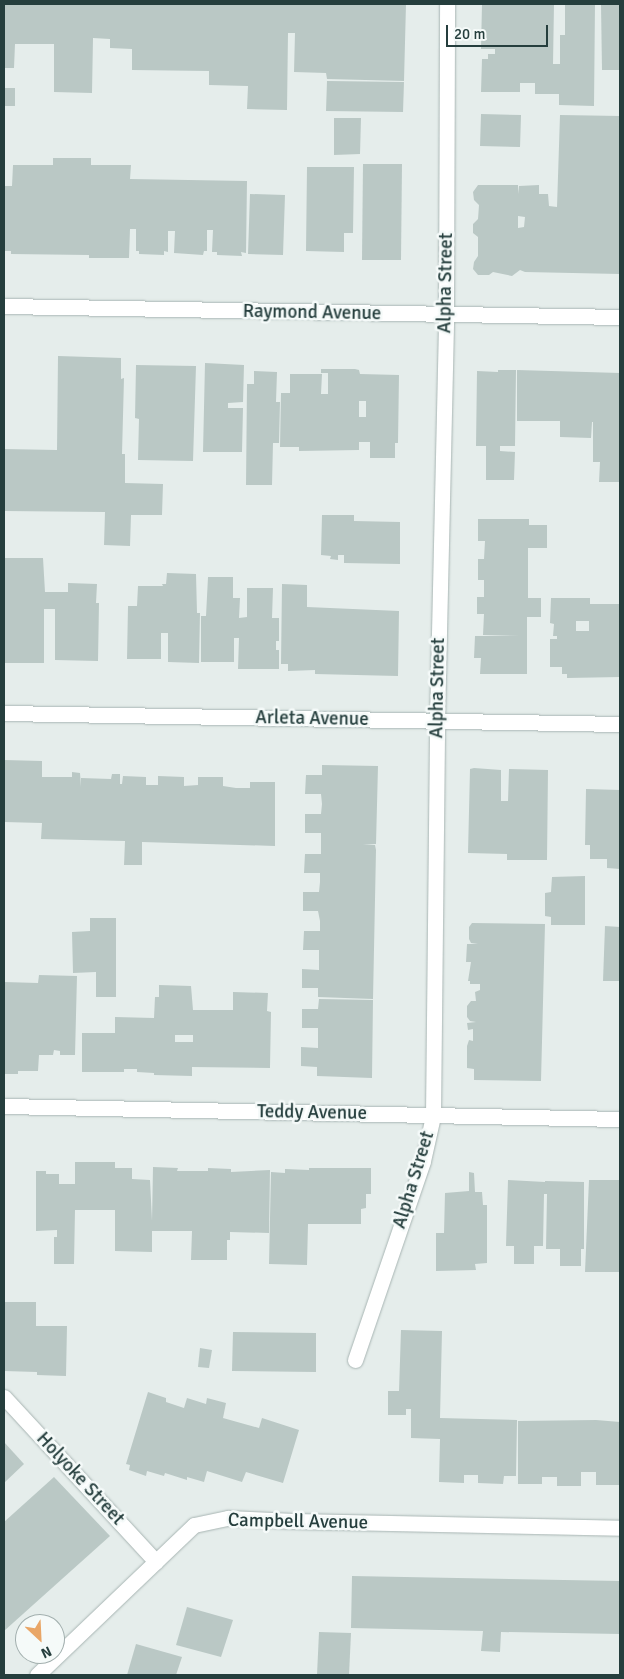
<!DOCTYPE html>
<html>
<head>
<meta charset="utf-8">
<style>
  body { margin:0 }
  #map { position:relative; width:624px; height:1679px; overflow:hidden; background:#e5edeb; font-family:Signika,sans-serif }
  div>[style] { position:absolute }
  .building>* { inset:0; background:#bac8c5 }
  .roads { filter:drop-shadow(0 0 1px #a8b5b3) drop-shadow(0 0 1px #a8b5b3) }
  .street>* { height:15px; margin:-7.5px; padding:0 7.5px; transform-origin:7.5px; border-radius:7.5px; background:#fff }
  span { translate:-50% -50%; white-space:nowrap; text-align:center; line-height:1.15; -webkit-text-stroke:5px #f5faf9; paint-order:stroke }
  .street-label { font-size:19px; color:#253e3d }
  .frame { position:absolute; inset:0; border:5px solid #253e3d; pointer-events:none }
  .north { position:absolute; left:15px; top:1614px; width:50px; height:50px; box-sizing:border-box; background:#f5faf9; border:1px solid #a2afae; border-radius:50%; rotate:155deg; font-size:14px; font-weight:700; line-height:20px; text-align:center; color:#253e3d }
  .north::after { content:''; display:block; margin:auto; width:18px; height:22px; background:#e9a667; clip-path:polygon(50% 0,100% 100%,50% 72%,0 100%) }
  .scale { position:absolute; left:446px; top:25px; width:102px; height:22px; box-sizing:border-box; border:2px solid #253e3d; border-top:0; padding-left:6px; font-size:15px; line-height:18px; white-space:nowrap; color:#253e3d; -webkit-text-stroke:4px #f5faf9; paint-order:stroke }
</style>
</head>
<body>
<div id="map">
  <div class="building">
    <i style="clip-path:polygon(4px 4px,406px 4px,404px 81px,327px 79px,326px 73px,294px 72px,295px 33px,288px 33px,287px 110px,247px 109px,248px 86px,209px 85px,209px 71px,132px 70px,132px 49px,110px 48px,110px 39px,93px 38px,92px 93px,54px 92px,54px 44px,15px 44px,14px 68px,4px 68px)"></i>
    <i style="clip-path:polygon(482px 4px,554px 4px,553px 64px,560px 64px,560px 35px,565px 35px,565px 4px,595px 4px,594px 106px,559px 105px,559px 94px,535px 94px,535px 83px,520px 83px,520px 92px,481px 92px,482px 59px,488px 59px,488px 54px,495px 54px,495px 49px,481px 49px)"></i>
    <i style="clip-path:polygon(601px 4px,620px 4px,620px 70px,602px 70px)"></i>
    <i style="clip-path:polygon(327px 81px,404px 82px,403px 112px,326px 111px)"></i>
    <i style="clip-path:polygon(4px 88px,15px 88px,15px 106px,4px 106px)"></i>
    <i style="clip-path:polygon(481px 114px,521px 115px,520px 147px,480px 146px)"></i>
    <i style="clip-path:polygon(evenodd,560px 115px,620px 116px,620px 274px,525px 272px,520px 270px,512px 276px,493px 272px,489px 275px,478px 275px,473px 269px,474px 262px,478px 256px,478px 237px,473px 233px,473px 224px,478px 219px,479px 205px,474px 200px,473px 192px,478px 185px,518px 185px,518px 194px,519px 186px,539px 185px,539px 194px,548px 194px,549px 206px,557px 207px,560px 115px,518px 216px,525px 217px,524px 227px,518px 228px,518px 216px)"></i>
    <i style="clip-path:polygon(334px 118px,361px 118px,360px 154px,334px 155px)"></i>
    <i style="clip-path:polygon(53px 158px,91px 158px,91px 165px,131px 165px,130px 179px,247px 181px,246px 253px,241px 252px,242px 256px,217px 255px,217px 252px,212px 252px,213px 230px,207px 230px,207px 251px,204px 251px,203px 255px,174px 253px,175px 231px,168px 231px,168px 252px,164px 251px,164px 255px,139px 254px,139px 251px,136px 251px,136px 229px,130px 229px,129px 258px,89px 258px,89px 255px,11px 254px,11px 251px,4px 251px,4px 186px,12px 186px,13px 165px,53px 165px)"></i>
    <i style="clip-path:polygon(363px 164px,402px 164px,401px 260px,362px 260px)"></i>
    <i style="clip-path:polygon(307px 167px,354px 167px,353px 233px,344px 233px,344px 252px,306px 251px)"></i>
    <i style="clip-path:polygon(250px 194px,285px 195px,283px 255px,248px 254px)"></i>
    <i style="clip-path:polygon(58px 356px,121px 358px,121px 379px,124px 378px,122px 454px,125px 454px,125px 483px,163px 484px,162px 515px,131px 515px,130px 546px,104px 545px,105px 512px,4px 511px,4px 449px,57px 450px)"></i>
    <i style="clip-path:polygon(205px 363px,244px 365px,243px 402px,228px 403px,228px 408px,243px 408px,242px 452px,203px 452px)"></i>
    <i style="clip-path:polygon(136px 365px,196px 366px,193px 461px,138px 460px,139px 419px,135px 418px)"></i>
    <i style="clip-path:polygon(evenodd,321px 369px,355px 369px,359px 370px,360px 374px,399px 375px,398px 443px,395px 443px,395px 458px,370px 458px,370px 442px,359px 442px,359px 450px,299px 451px,299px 447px,280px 447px,281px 393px,290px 393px,290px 374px,322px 374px,321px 394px,328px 394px,328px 373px,321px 373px,321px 369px,359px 401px,366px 401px,366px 417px,359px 417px,359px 401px)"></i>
    <i style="clip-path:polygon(498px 370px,516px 370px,515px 446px,500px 446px,500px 451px,515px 452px,514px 480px,486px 480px,486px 446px,476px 446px,477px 371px,498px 372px)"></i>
    <i style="clip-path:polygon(517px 370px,620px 373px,620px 482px,599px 482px,600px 462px,593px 462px,593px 422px,592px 422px,591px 438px,560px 437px,560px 421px,517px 421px)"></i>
    <i style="clip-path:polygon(254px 371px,277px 372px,276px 402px,280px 402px,279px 443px,273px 443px,272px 485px,246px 485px,247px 384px,254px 384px)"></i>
    <i style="clip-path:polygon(322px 515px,354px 515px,354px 521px,400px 522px,400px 564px,344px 563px,344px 555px,338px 555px,338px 560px,330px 559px,331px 556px,321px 555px)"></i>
    <i style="clip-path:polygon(478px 519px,529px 519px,529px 525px,547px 525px,547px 548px,528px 548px,528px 598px,541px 598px,541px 617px,527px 617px,527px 674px,480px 674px,481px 658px,474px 658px,475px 636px,520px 636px,483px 635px,484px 614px,477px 614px,477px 597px,484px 597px,484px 580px,478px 580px,478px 559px,484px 559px,485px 541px,478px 541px)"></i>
    <i style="clip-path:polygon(4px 558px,43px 558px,45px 592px,68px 592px,68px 583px,97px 584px,96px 603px,99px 603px,98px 661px,55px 660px,55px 609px,44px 609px,44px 663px,4px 663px)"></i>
    <i style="clip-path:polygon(167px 573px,196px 574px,197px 613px,200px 613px,199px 663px,168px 662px,168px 633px,161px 633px,161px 659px,127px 659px,128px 606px,137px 606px,138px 586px,163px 586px,162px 584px,166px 584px)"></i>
    <i style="clip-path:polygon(208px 577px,233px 577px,233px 598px,240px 598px,239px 618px,247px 617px,247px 588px,273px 588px,272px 618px,279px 618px,279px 641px,276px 641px,276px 650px,279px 650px,279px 669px,238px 669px,239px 638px,234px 638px,234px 662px,201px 662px,201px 616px,206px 616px)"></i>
    <i style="clip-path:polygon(282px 584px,307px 585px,307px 607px,399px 611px,398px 676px,315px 674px,315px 670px,288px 671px,288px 664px,281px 664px)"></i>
    <i style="clip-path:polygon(evenodd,551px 598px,590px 598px,590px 604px,620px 604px,620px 677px,567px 678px,567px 674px,562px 674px,562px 667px,550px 667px,550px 639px,557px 639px,557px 636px,553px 636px,554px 624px,550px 623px,551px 598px,576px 621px,589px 621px,589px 631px,576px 631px,576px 621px)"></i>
    <i style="clip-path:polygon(4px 760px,42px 761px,42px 777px,72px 777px,72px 772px,80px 773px,81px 787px,81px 778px,111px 779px,112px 774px,120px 774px,120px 784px,122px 784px,123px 776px,146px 777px,146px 785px,158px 785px,158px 776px,184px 777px,184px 786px,198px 785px,198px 777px,223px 777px,223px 786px,236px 788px,250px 788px,250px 782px,275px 782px,275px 846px,142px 842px,142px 865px,124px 865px,125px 841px,41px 839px,42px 823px,4px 822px)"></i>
    <i style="clip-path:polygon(322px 765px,378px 766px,376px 844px,363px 844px,375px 845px,376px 850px,373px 999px,318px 997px,318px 988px,302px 988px,302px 969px,319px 970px,319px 950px,303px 950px,304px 931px,320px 931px,320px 921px,318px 911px,303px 911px,303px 892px,319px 892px,320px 882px,320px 873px,304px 873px,305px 854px,321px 854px,321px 833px,305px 833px,305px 814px,321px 814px,322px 804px,321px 794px,305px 794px,306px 775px,322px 775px)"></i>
    <i style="clip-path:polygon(474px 768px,501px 770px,501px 801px,508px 801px,509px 769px,548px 770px,547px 860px,507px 860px,507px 854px,468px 853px,470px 769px)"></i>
    <i style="clip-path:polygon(586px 789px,620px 790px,620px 869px,607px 868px,607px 859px,590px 859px,590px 845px,585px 845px)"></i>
    <i style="clip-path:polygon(585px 876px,585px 925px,551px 925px,551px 917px,545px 916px,545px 893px,551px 892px,552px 877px)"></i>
    <i style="clip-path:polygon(90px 918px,116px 918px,116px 997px,96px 997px,96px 972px,73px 973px,72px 932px,90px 931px)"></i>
    <i style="clip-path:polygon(472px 923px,545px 924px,541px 1081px,474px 1080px,474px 1069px,467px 1068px,467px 1046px,469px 1040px,473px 1041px,473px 1029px,468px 1030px,467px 1023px,476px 1022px,470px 1021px,467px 1017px,467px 1006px,471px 1001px,476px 1001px,475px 992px,480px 990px,480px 984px,470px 984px,470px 981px,468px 981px,471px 962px,466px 962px,467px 944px,478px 944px,471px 943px,469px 939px,469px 927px)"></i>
    <i style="clip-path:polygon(605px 926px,620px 927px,620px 981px,603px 981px)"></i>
    <i style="clip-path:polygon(39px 975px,77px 976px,75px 1055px,60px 1055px,60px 1051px,54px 1050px,53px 1055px,39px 1055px,38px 1071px,18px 1071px,18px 1074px,4px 1074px,4px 982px,38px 983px)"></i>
    <i style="clip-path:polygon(evenodd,159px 985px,191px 986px,193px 1010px,233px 1010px,233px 992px,268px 993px,267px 1011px,271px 1012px,270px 1068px,192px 1067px,192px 1076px,154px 1075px,154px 1073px,137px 1072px,137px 1069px,124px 1069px,124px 1072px,82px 1072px,82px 1033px,115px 1033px,115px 1017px,154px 1018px,155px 997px,159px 997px,159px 985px,175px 1035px,193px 1035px,193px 1042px,175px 1042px,175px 1035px)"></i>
    <i style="clip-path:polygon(319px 999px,373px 1000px,372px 1078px,317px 1076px,317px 1067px,301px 1066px,301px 1047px,318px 1048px,318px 1028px,302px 1028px,302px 1009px,318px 1009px)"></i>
    <i style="clip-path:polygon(75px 1162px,115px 1162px,115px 1168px,132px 1168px,132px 1179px,150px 1180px,152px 1221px,153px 1167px,178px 1168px,177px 1171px,208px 1171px,208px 1168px,231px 1169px,231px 1172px,270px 1170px,269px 1233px,230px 1232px,230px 1240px,227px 1240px,227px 1260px,191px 1260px,192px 1231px,152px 1231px,152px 1252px,115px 1251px,115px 1210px,75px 1210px,74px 1264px,54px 1264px,54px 1237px,57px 1237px,57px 1230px,36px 1231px,36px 1171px,46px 1171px,46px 1174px,59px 1174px,59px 1184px,75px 1184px)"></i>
    <i style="clip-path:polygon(309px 1168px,371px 1168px,371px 1194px,366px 1194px,366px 1208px,361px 1209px,361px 1224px,308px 1224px,307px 1265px,269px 1264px,271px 1172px,285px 1173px,285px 1169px,309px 1170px)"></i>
    <i style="clip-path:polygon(469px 1172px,474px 1173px,475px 1192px,482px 1192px,483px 1205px,487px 1205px,487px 1263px,475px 1264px,476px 1270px,436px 1271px,436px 1233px,444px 1233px,445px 1193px,469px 1191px)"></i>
    <i style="clip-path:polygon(508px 1180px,545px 1182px,545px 1189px,545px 1181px,584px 1182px,584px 1249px,581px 1249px,581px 1266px,560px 1266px,560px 1249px,546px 1249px,547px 1194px,544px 1194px,543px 1246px,534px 1246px,534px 1264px,514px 1264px,514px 1246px,506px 1246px)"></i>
    <i style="clip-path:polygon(589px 1180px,620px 1180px,620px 1272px,585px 1272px)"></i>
    <i style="clip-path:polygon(4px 1302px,36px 1302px,36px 1326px,67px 1326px,66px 1376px,37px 1375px,37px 1372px,4px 1371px)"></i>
    <i style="clip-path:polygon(401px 1330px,442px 1331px,440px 1418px,517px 1420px,516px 1476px,504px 1476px,503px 1484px,478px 1483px,478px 1475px,464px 1475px,464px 1483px,439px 1482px,440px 1439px,411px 1438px,411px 1409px,406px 1409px,406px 1415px,388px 1415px,388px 1391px,399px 1391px)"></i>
    <i style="clip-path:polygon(233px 1332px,316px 1333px,316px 1372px,232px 1371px)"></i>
    <i style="clip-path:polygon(200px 1348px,212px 1350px,209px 1368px,198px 1367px)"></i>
    <i style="clip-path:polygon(148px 1392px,166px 1398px,166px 1402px,184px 1408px,187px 1398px,206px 1404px,207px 1398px,226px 1403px,223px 1418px,259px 1428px,262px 1418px,299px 1430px,283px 1483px,246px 1472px,242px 1482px,207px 1471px,204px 1482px,187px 1477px,187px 1480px,165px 1473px,164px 1476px,147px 1471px,146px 1476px,129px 1470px,130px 1465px,126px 1464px)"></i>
    <i style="clip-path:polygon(596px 1420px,620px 1422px,620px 1485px,596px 1485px,596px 1472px,581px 1472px,581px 1486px,557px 1486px,557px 1477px,542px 1477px,542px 1484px,518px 1484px,518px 1421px)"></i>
    <i style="clip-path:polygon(4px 1442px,24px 1464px,4px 1483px)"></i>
    <i style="clip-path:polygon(54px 1477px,110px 1536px,4px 1631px,4px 1522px)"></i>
    <i style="clip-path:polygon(352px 1576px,620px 1581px,620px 1634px,501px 1632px,500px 1652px,481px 1651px,483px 1631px,351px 1628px)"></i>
    <i style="clip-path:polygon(187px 1607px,233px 1620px,221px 1657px,176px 1645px)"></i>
    <i style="clip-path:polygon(319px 1632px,351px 1633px,349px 1675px,317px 1675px)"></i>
    <i style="clip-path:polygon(136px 1644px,182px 1657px,176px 1675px,127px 1675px)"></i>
  </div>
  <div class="roads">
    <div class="street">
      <i style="left:4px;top:306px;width:616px;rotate:1.02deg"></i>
      <i style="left:4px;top:713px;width:616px;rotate:1.02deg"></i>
      <i style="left:4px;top:1106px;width:616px;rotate:1.21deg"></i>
      <i style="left:355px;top:1360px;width:210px;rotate:-71.1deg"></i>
      <i style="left:423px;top:1161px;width:46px;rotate:-77.5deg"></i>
      <i style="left:433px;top:1116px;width:395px;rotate:-89.4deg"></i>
      <i style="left:437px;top:721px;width:406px;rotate:-88.7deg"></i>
      <i style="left:446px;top:315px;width:311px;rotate:-89.8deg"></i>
      <i style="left:4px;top:1397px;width:224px;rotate:47.3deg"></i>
      <i style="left:37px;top:1675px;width:217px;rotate:-43.7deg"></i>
      <i style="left:194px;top:1525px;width:35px;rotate:-12deg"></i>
      <i style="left:228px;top:1518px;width:66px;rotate:2.6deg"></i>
      <i style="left:294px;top:1521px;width:326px;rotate:1.2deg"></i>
    </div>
  </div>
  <div class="street-label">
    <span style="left:446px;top:283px;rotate:-89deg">Alpha Street</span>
    <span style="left:312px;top:313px;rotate:1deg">Raymond Avenue</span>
    <span style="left:438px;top:688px;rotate:-89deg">Alpha Street</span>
    <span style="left:312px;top:719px;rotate:1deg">Arleta Avenue</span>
    <span style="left:312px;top:1113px;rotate:1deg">Teddy Avenue</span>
    <span style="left:414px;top:1180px;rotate:-73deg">Alpha Street</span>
    <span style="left:80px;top:1479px;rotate:47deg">Holyoke Street</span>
    <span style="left:298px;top:1522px;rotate:1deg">Campbell Avenue</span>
  </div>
  <div class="frame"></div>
  <div class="north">N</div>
  <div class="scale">20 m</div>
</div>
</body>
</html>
